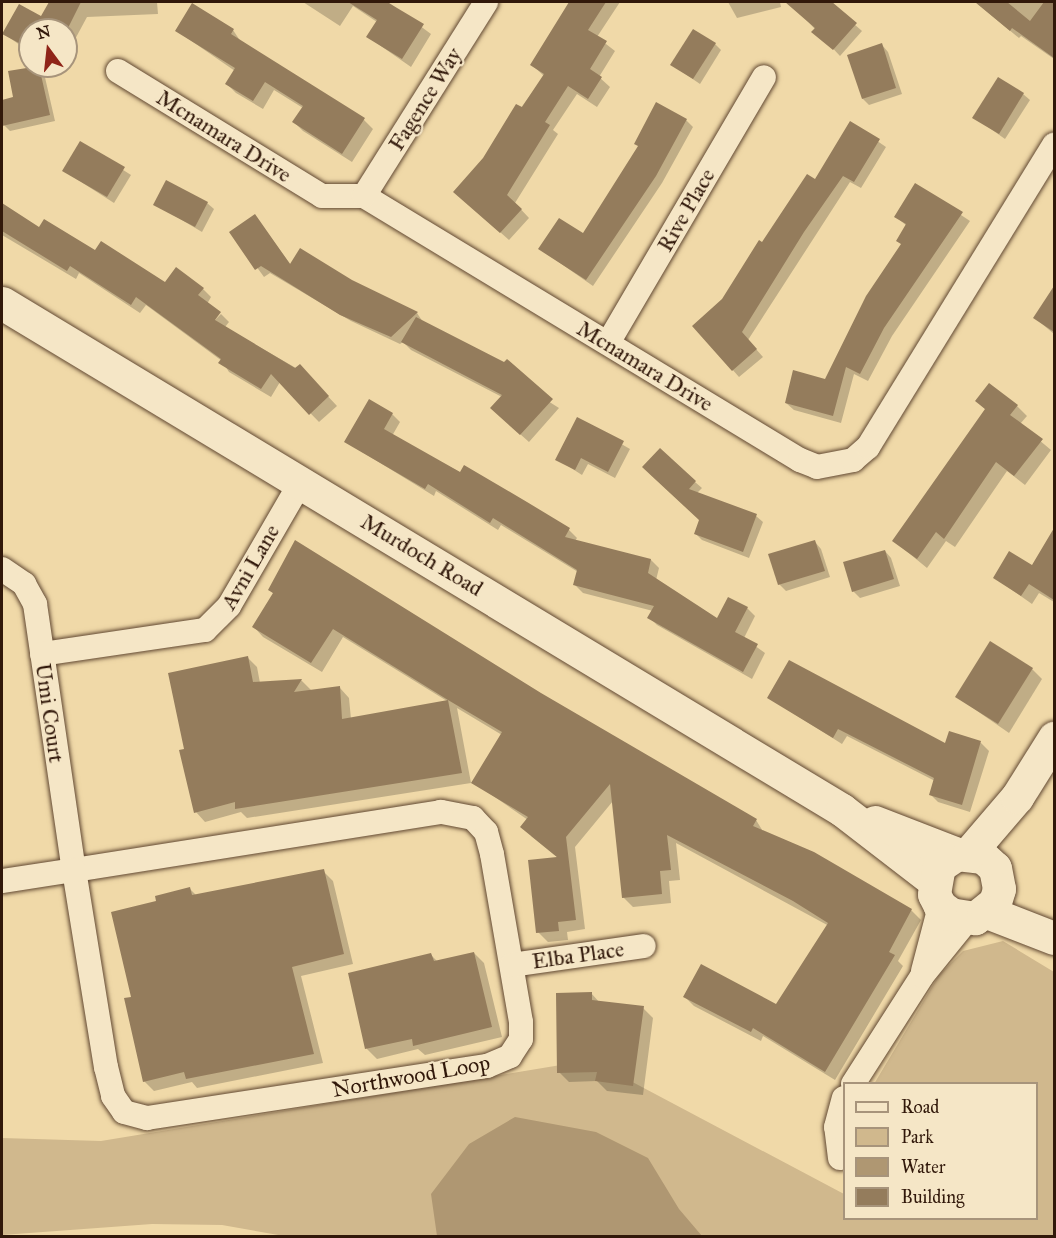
<!DOCTYPE html>
<html>
<head>
<meta charset="utf-8">
<style>
  body { margin:0 }
  #map { position:relative; width:1056px; height:1238px; overflow:hidden; background:#f0d9a8; font-family:"IM FELL Great Primer",serif }
  div>[style] { position:absolute }
  .green>* { inset:0; background:#d0b88d }
  .water>* { inset:0; background:#af9772 }
  .shadow>* { inset:0; background:#0003 }
  .building>* { inset:0; background:#947c5c }
  .roads { filter:drop-shadow(0 0 2px #614832) drop-shadow(0 0 2px #614832) }
  .street>* { height:24px; margin:-12px; padding:0 12px; transform-origin:12px; border-radius:12px; background:#f5e6c6 }
  .secondary>* { height:33px; margin:-16.5px; padding:0 16.5px; transform-origin:16.5px; border-radius:16.5px; background:#f5e6c6 }
  span { translate:-50% -50%; white-space:nowrap; text-align:center; line-height:1.15; -webkit-text-stroke:4.5px #f5e6c6; paint-order:stroke }
  .street-label { font-size:22px; color:#31180a }
  .frame { position:absolute; inset:0; border:3px solid #31180a; pointer-events:none }
  .legend { position:absolute; left:843px; top:1082px; width:195px; height:138px; box-sizing:border-box; background:#f5e6c6; border:2px solid #a7947b; margin:0; padding:8px 10px; list-style:none; font-size:18px; color:#31180a }
  .legend li { display:flex; align-items:center; gap:12px; height:30px }
  .legend b { width:30px; border:2px solid #a7947b }
  .north { position:absolute; left:18px; top:18px; width:60px; height:60px; box-sizing:border-box; background:#f5e6c6; border:2px solid #a7947b; border-radius:50%; rotate:345deg; font-size:16px; font-weight:700; line-height:24px; text-align:center; color:#31180a }
  .north::after { content:''; display:block; margin:auto; width:21px; height:27px; background:#8f2418; clip-path:polygon(50% 0,100% 100%,50% 72%,0 100%) }
</style>
</head>
<body>
<div id="map">
  <div class="green">
    <i style="clip-path:polygon(1003px 941px,1054px 972px,1054px 1236px,284px 1236px,222px 1225px,152px 1224px,2px 1235px,2px 1138px,101px 1141px,591px 1060px,844px 1194px,844px 1218px,1036px 1218px,1036px 1084px,874px 1084px,939px 975px,963px 951px)"></i>
  </div>
  <div class="water">
    <i style="clip-path:polygon(515px 1117px,596px 1132px,648px 1158px,679px 1209px,702px 1236px,437px 1236px,431px 1194px,469px 1144px)"></i>
  </div>
  <div class="shadow">
    <i style="clip-path:polygon(50px 2px,157px 2px,158px 14px,87px 17px,66px 56px,66px 30px,30px 30px,30px 52px,4px 34px,41px 18px)"></i>
    <i style="clip-path:polygon(303px 2px,388px 2px,431px 34px,411px 67px,368px 37px,377px 22px,353px 6px,340px 26px)"></i>
    <i style="clip-path:polygon(571px 2px,620px 2px,597px 37px,615px 51px,599px 77px,610px 87px,597px 107px,577px 94px,553px 130px,558px 134px,515px 203px,529px 218px,509px 240px,464px 200px,484px 159px,544px 76px,532px 65px)"></i>
    <i style="clip-path:polygon(728px 2px,780px 2px,781px 7px,737px 18px)"></i>
    <i style="clip-path:polygon(808px 2px,829px 2px,862px 31px,840px 56px,799px 12px)"></i>
    <i style="clip-path:polygon(975px 2px,1054px 2px,1054px 59px,1021px 36px,1019px 38px)"></i>
    <i style="clip-path:polygon(193px 5px,233px 30px,241px 42px,364px 120px,373px 129px,352px 162px,303px 131px,294px 122px,303px 108px,274px 90px,263px 109px,236px 93px,227px 84px,235px 71px,177px 31px)"></i>
    <i style="clip-path:polygon(715px 44px,721px 50px,700px 84px,672px 65px)"></i>
    <i style="clip-path:polygon(882px 45px,888px 52px,902px 94px,869px 105px,863px 99px)"></i>
    <i style="clip-path:polygon(38px 66px,44px 73px,55px 121px,10px 131px,4px 125px,2px 101px,15px 98px)"></i>
    <i style="clip-path:polygon(1023px 94px,1030px 100px,1005px 139px,974px 117px)"></i>
    <i style="clip-path:polygon(686px 120px,693px 127px,662px 183px,593px 286px,540px 249px,583px 235px)"></i>
    <i style="clip-path:polygon(851px 123px,886px 147px,861px 188px,850px 182px,748px 340px,763px 357px,739px 377px,694px 326px,723px 300px,762px 244px,815px 181px)"></i>
    <i style="clip-path:polygon(81px 143px,131px 175px,114px 203px,64px 171px)"></i>
    <i style="clip-path:polygon(916px 185px,970px 221px,892px 336px,868px 381px,854px 374px,841px 423px,794px 410px,786px 403px,825px 381px,902px 245px,907px 226px,896px 217px)"></i>
    <i style="clip-path:polygon(207px 203px,214px 209px,202px 232px,155px 204px)"></i>
    <i style="clip-path:polygon(2px 204px,40px 229px,166px 284px,203px 289px,211px 297px,207px 304px,210px 325px,221px 314px,229px 322px,225px 327px,308px 375px,337px 406px,319px 422px,280px 382px,271px 397px,229px 372px,222px 361px,146px 305px,140px 313px,79px 273px,76px 279px,2px 235px)"></i>
    <i style="clip-path:polygon(255px 216px,291px 265px,352px 282px,417px 313px,423px 322px,559px 408px,529px 442px,500px 416px,502px 397px,411px 350px,403px 342px,400px 344px,351px 321px,270px 273px,264px 277px,231px 232px)"></i>
    <i style="clip-path:polygon(1054px 286px,1054px 334px,1035px 318px)"></i>
    <i style="clip-path:polygon(977px 401px,1017px 406px,1027px 416px,1020px 424px,1051px 450px,1025px 485px,1007px 471px,955px 547px,946px 541px,927px 568px,894px 541px,986px 410px)"></i>
    <i style="clip-path:polygon(392px 414px,400px 422px,392px 436px,569px 530px,577px 538px,575px 541px,651px 560px,659px 568px,656px 580px,718px 620px,747px 608px,755px 616px,744px 638px,765px 653px,752px 679px,657px 625px,649px 617px,653px 611px,583px 593px,575px 585px,578px 572px,501px 525px,498px 530px,436px 491px,434px 496px,346px 442px)"></i>
    <i style="clip-path:polygon(578px 419px,630px 449px,615px 478px,588px 464px,582px 475px,557px 459px)"></i>
    <i style="clip-path:polygon(650px 474px,695px 482px,702px 488px,697px 493px,756px 516px,763px 522px,749px 558px,702px 540px,695px 533px,700px 520px)"></i>
    <i style="clip-path:polygon(1050px 539px,1054px 542px,1054px 602px,1039px 593px,1032px 604px,995px 578px,1032px 567px)"></i>
    <i style="clip-path:polygon(815px 542px,821px 549px,830px 577px,786px 591px,779px 584px)"></i>
    <i style="clip-path:polygon(885px 551px,891px 558px,900px 586px,860px 598px,853px 591px)"></i>
    <i style="clip-path:polygon(270px 590px,541px 694px,756px 820px,764px 833px,814px 853px,911px 910px,921px 920px,898px 961px,903px 966px,835px 1080px,763px 1036px,761px 1041px,694px 1006px,685px 997px,776px 1005px,829px 926px,676px 843px,680px 880px,669px 881px,671px 903px,633px 907px,623px 897px,613px 801px,575px 847px,585px 929px,567px 932px,568px 940px,548px 942px,538px 932px,558px 858px,531px 836px,528px 820px,473px 782px,502px 735px,457px 708px,471px 783px,247px 818px,241px 812px,205px 822px,196px 812px,186px 750px,247px 657px,257px 667px,260px 683px,301px 680px,312px 691px,340px 688px,349px 698px,351px 719px,447px 701px,343px 637px,322px 672px,263px 637px,254px 627px,274px 594px)"></i>
    <i style="clip-path:polygon(1032px 669px,1042px 679px,1009px 733px,957px 697px)"></i>
    <i style="clip-path:polygon(769px 698px,946px 745px,950px 733px,981px 743px,989px 751px,970px 812px,938px 802px,930px 794px,935px 781px,847px 736px,842px 744px)"></i>
    <i style="clip-path:polygon(323px 871px,333px 881px,353px 964px,301px 976px,323px 1063px,197px 1088px,192px 1082px,154px 1091px,144px 1081px,133px 998px,158px 902px,190px 889px,197px 896px)"></i>
    <i style="clip-path:polygon(474px 953px,484px 963px,502px 1037px,425px 1055px,418px 1049px,377px 1059px,367px 1049px,350px 974px,431px 955px,438px 962px)"></i>
    <i style="clip-path:polygon(591px 993px,600px 1003px,643px 1008px,653px 1018px,643px 1095px,607px 1091px,597px 1081px,569px 1082px,559px 1072px)"></i>
  </div>
  <div class="building">
    <i style="clip-path:polygon(49px 2px,81px 2px,67px 30px,30px 30px,30px 49px,2px 34px,19px 4px,41px 16px)"></i>
    <i style="clip-path:polygon(348px 2px,387px 2px,424px 24px,402px 59px,366px 37px,377px 20px)"></i>
    <i style="clip-path:polygon(569px 2px,606px 2px,588px 30px,607px 41px,590px 69px,602px 77px,588px 99px,568px 86px,545px 122px,550px 125px,507px 195px,522px 209px,500px 233px,453px 192px,483px 158px,516px 104px,522px 107px,544px 74px,530px 65px)"></i>
    <i style="clip-path:polygon(785px 2px,832px 2px,857px 23px,833px 50px,811px 32px,815px 28px)"></i>
    <i style="clip-path:polygon(975px 2px,1007px 2px,1030px 21px,1044px 2px,1054px 2px,1054px 58px,1012px 28px,1010px 31px)"></i>
    <i style="clip-path:polygon(192px 3px,234px 29px,231px 34px,365px 118px,342px 154px,292px 122px,303px 106px,265px 82px,253px 101px,225px 84px,235px 68px,175px 31px)"></i>
    <i style="clip-path:polygon(693px 29px,716px 43px,693px 79px,670px 65px)"></i>
    <i style="clip-path:polygon(882px 43px,896px 88px,862px 99px,847px 55px)"></i>
    <i style="clip-path:polygon(39px 66px,50px 115px,2px 126px,2px 100px,13px 97px,8px 71px)"></i>
    <i style="clip-path:polygon(998px 77px,1024px 93px,999px 134px,972px 118px)"></i>
    <i style="clip-path:polygon(656px 102px,687px 119px,656px 176px,586px 280px,538px 249px,559px 218px,583px 233px,638px 146px,634px 144px)"></i>
    <i style="clip-path:polygon(850px 121px,880px 139px,854px 182px,843px 176px,804px 232px,742px 332px,757px 349px,732px 371px,692px 326px,722px 299px,759px 240px,762px 242px,807px 174px,815px 179px)"></i>
    <i style="clip-path:polygon(80px 141px,125px 167px,107px 197px,62px 171px)"></i>
    <i style="clip-path:polygon(166px 180px,208px 202px,195px 227px,153px 205px)"></i>
    <i style="clip-path:polygon(915px 183px,963px 212px,884px 328px,860px 374px,846px 367px,833px 416px,785px 403px,793px 370px,825px 379px,866px 296px,901px 244px,896px 241px,906px 224px,894px 217px)"></i>
    <i style="clip-path:polygon(2px 203px,39px 227px,44px 219px,95px 250px,101px 241px,165px 282px,176px 267px,204px 288px,198px 295px,221px 312px,215px 320px,295px 368px,300px 364px,329px 396px,309px 415px,271px 374px,261px 389px,218px 363px,221px 359px,136px 297px,131px 305px,70px 266px,67px 271px,2px 231px)"></i>
    <i style="clip-path:polygon(255px 214px,290px 264px,300px 248px,352px 280px,418px 312px,391px 337px,340px 315px,261px 266px,255px 270px,229px 232px)"></i>
    <i style="clip-path:polygon(1054px 286px,1054px 332px,1033px 318px)"></i>
    <i style="clip-path:polygon(416px 317px,504px 362px,507px 359px,553px 399px,520px 435px,490px 408px,502px 395px,401px 342px)"></i>
    <i style="clip-path:polygon(989px 383px,1018px 405px,1010px 415px,1043px 439px,1014px 476px,996px 462px,944px 539px,936px 532px,917px 559px,892px 541px,985px 409px,975px 401px)"></i>
    <i style="clip-path:polygon(369px 399px,393px 413px,384px 429px,460px 472px,464px 465px,527px 502px,570px 528px,565px 537px,651px 559px,648px 573px,717px 618px,728px 597px,748px 607px,735px 632px,758px 644px,743px 672px,647px 618px,654px 606px,573px 585px,577px 570px,493px 518px,490px 523px,428px 484px,425px 489px,344px 442px)"></i>
    <i style="clip-path:polygon(577px 417px,624px 441px,608px 472px,581px 458px,575px 470px,555px 460px)"></i>
    <i style="clip-path:polygon(660px 448px,696px 481px,689px 489px,757px 514px,743px 552px,694px 534px,699px 520px,642px 467px)"></i>
    <i style="clip-path:polygon(1054px 528px,1054px 600px,1029px 584px,1021px 596px,993px 578px,1009px 551px,1032px 565px)"></i>
    <i style="clip-path:polygon(295px 540px,541px 693px,757px 819px,753px 826px,814px 852px,912px 909px,889px 952px,895px 955px,825px 1072px,753px 1028px,751px 1032px,683px 997px,701px 964px,776px 1004px,828px 923px,793px 901px,667px 835px,671px 870px,660px 871px,662px 894px,622px 898px,610px 784px,566px 837px,576px 920px,558px 922px,559px 931px,536px 933px,528px 860px,557px 857px,520px 827px,528px 817px,471px 783px,502px 732px,448px 700px,462px 773px,235px 809px,235px 802px,194px 813px,179px 750px,184px 749px,168px 673px,248px 656px,253px 682px,302px 679px,294px 692px,340px 686px,342px 719px,448px 700px,333px 629px,311px 663px,252px 627px,273px 593px,268px 590px)"></i>
    <i style="clip-path:polygon(815px 540px,825px 571px,778px 585px,768px 554px)"></i>
    <i style="clip-path:polygon(885px 550px,894px 579px,852px 592px,843px 562px)"></i>
    <i style="clip-path:polygon(990px 641px,1033px 668px,998px 724px,955px 697px)"></i>
    <i style="clip-path:polygon(789px 660px,945px 743px,949px 731px,981px 741px,962px 805px,929px 795px,934px 778px,838px 729px,833px 738px,767px 698px)"></i>
    <i style="clip-path:polygon(324px 869px,344px 954px,292px 967px,314px 1054px,186px 1079px,184px 1072px,143px 1082px,124px 998px,131px 997px,111px 912px,156px 901px,155px 896px,190px 887px,192px 895px)"></i>
    <i style="clip-path:polygon(474px 952px,492px 1027px,413px 1046px,412px 1039px,365px 1049px,348px 973px,431px 953px,434px 961px)"></i>
    <i style="clip-path:polygon(592px 992px,592px 1000px,644px 1006px,633px 1086px,595px 1081px,597px 1072px,557px 1073px,556px 993px)"></i>
  </div>
  <div class="roads">
    <div class="street">
      <i style="left:118px;top:71px;width:239px;rotate:31.5deg"></i>
      <i style="left:322px;top:196px;width:42px"></i>
      <i style="left:364px;top:196px;width:510px;rotate:31.2deg"></i>
      <i style="left:800px;top:460px;width:18px;rotate:22deg"></i>
      <i style="left:817px;top:467px;width:37px;rotate:-11deg"></i>
      <i style="left:853px;top:460px;width:20px;rotate:-41deg"></i>
      <i style="left:868px;top:447px;width:355px;rotate:-58.4deg"></i>
      <i style="left:364px;top:196px;width:229px;rotate:-57.8deg"></i>
      <i style="left:608px;top:343px;width:308px;rotate:-59.6deg"></i>
      <i style="left:2px;top:569px;width:27px;rotate:34deg"></i>
      <i style="left:24px;top:584px;width:23px;rotate:61deg"></i>
      <i style="left:35px;top:604px;width:269px;rotate:81.7deg"></i>
      <i style="left:74px;top:870px;width:200px;rotate:80.8deg"></i>
      <i style="left:106px;top:1067px;width:30px;rotate:76deg"></i>
      <i style="left:113px;top:1096px;width:19px;rotate:55deg"></i>
      <i style="left:124px;top:1112px;width:24px;rotate:15deg"></i>
      <i style="left:147px;top:1118px;width:344px;rotate:-8.7deg"></i>
      <i style="left:487px;top:1066px;width:25px;rotate:-23deg"></i>
      <i style="left:510px;top:1056px;width:20px;rotate:-57deg"></i>
      <i style="left:521px;top:1039px;width:17px;rotate:-90deg"></i>
      <i style="left:521px;top:1022px;width:170px;rotate:-99.8deg"></i>
      <i style="left:492px;top:854px;width:23px;rotate:-105deg"></i>
      <i style="left:486px;top:832px;width:19px;rotate:-133deg"></i>
      <i style="left:473px;top:818px;width:33px;rotate:-169deg"></i>
      <i style="left:441px;top:812px;width:372px;rotate:171deg"></i>
      <i style="left:74px;top:870px;width:73px;rotate:171.3deg"></i>
      <i style="left:42px;top:654px;width:165px;rotate:-8.4deg"></i>
      <i style="left:205px;top:630px;width:34px;rotate:-45deg"></i>
      <i style="left:229px;top:606px;width:143px;rotate:-59.9deg"></i>
      <i style="left:512px;top:965px;width:133px;rotate:-8.2deg"></i>
      <i style="left:923px;top:971px;width:67px;rotate:-75.3deg"></i>
      <i style="left:853px;top:1084px;width:128px;rotate:-57.4deg"></i>
      <i style="left:922px;top:976px;width:75px;rotate:-51deg"></i>
      <i style="left:840px;top:1158px;width:31px;rotate:-97deg"></i>
      <i style="left:836px;top:1127px;width:30px;rotate:-75deg"></i>
    </div>
    <div class="secondary">
      <i style="left:2px;top:303px;width:981px;rotate:31.11deg"></i>
      <i style="left:842px;top:810px;width:115px;rotate:37.6deg"></i>
      <i style="left:875px;top:822px;width:88px;rotate:21.3deg"></i>
      <i style="left:957px;top:854px;width:26px;rotate:7deg"></i>
      <i style="left:983px;top:857px;width:16px;rotate:43deg"></i>
      <i style="left:995px;top:868px;width:21px;rotate:79deg"></i>
      <i style="left:999px;top:889px;width:14px;rotate:107deg"></i>
      <i style="left:995px;top:902px;width:26px;rotate:141deg"></i>
      <i style="left:975px;top:918px;width:24px;rotate:-171deg"></i>
      <i style="left:951px;top:914px;width:14px;rotate:-144deg"></i>
      <i style="left:940px;top:906px;width:13px;rotate:-117deg"></i>
      <i style="left:934px;top:894px;width:28px;rotate:-80deg"></i>
      <i style="left:939px;top:866px;width:22px;rotate:-34deg"></i>
      <i style="left:969px;top:853px;width:74px;rotate:-49.4deg"></i>
      <i style="left:1017px;top:797px;width:70px;rotate:-57.9deg"></i>
      <i style="left:987px;top:912px;width:72px;rotate:21.2deg"></i>
    </div>
  </div>
  <div class="street-label">
    <span style="left:425px;top:99px;rotate:-58deg">Fagence Way</span>
    <span style="left:224px;top:136px;rotate:32deg">Mcnamara Drive</span>
    <span style="left:686px;top:210px;rotate:-60deg">Rive Place</span>
    <span style="left:645px;top:366px;rotate:31deg">Mcnamara Drive</span>
    <span style="left:422px;top:555px;rotate:31deg">Murdoch Road</span>
    <span style="left:250px;top:567px;rotate:-60deg">Avni Lane</span>
    <span style="left:50px;top:713px;rotate:82deg">Umi Court</span>
    <span style="left:578px;top:955px;rotate:-8deg">Elba Place</span>
    <span style="left:411px;top:1076px;rotate:-10deg">Northwood Loop</span>
  </div>
  <div class="frame"></div>
  <ul class="legend">
  <li><b style="height:8px;background:#f5e6c6"></b>Road</li>
  <li><b style="height:16px;background:#d0b88d"></b>Park</li>
  <li><b style="height:16px;background:#af9772"></b>Water</li>
  <li><b style="height:16px;background:#947c5c"></b>Building</li>
  </ul>
  <div class="north">N</div>
</div>
</body>
</html>
